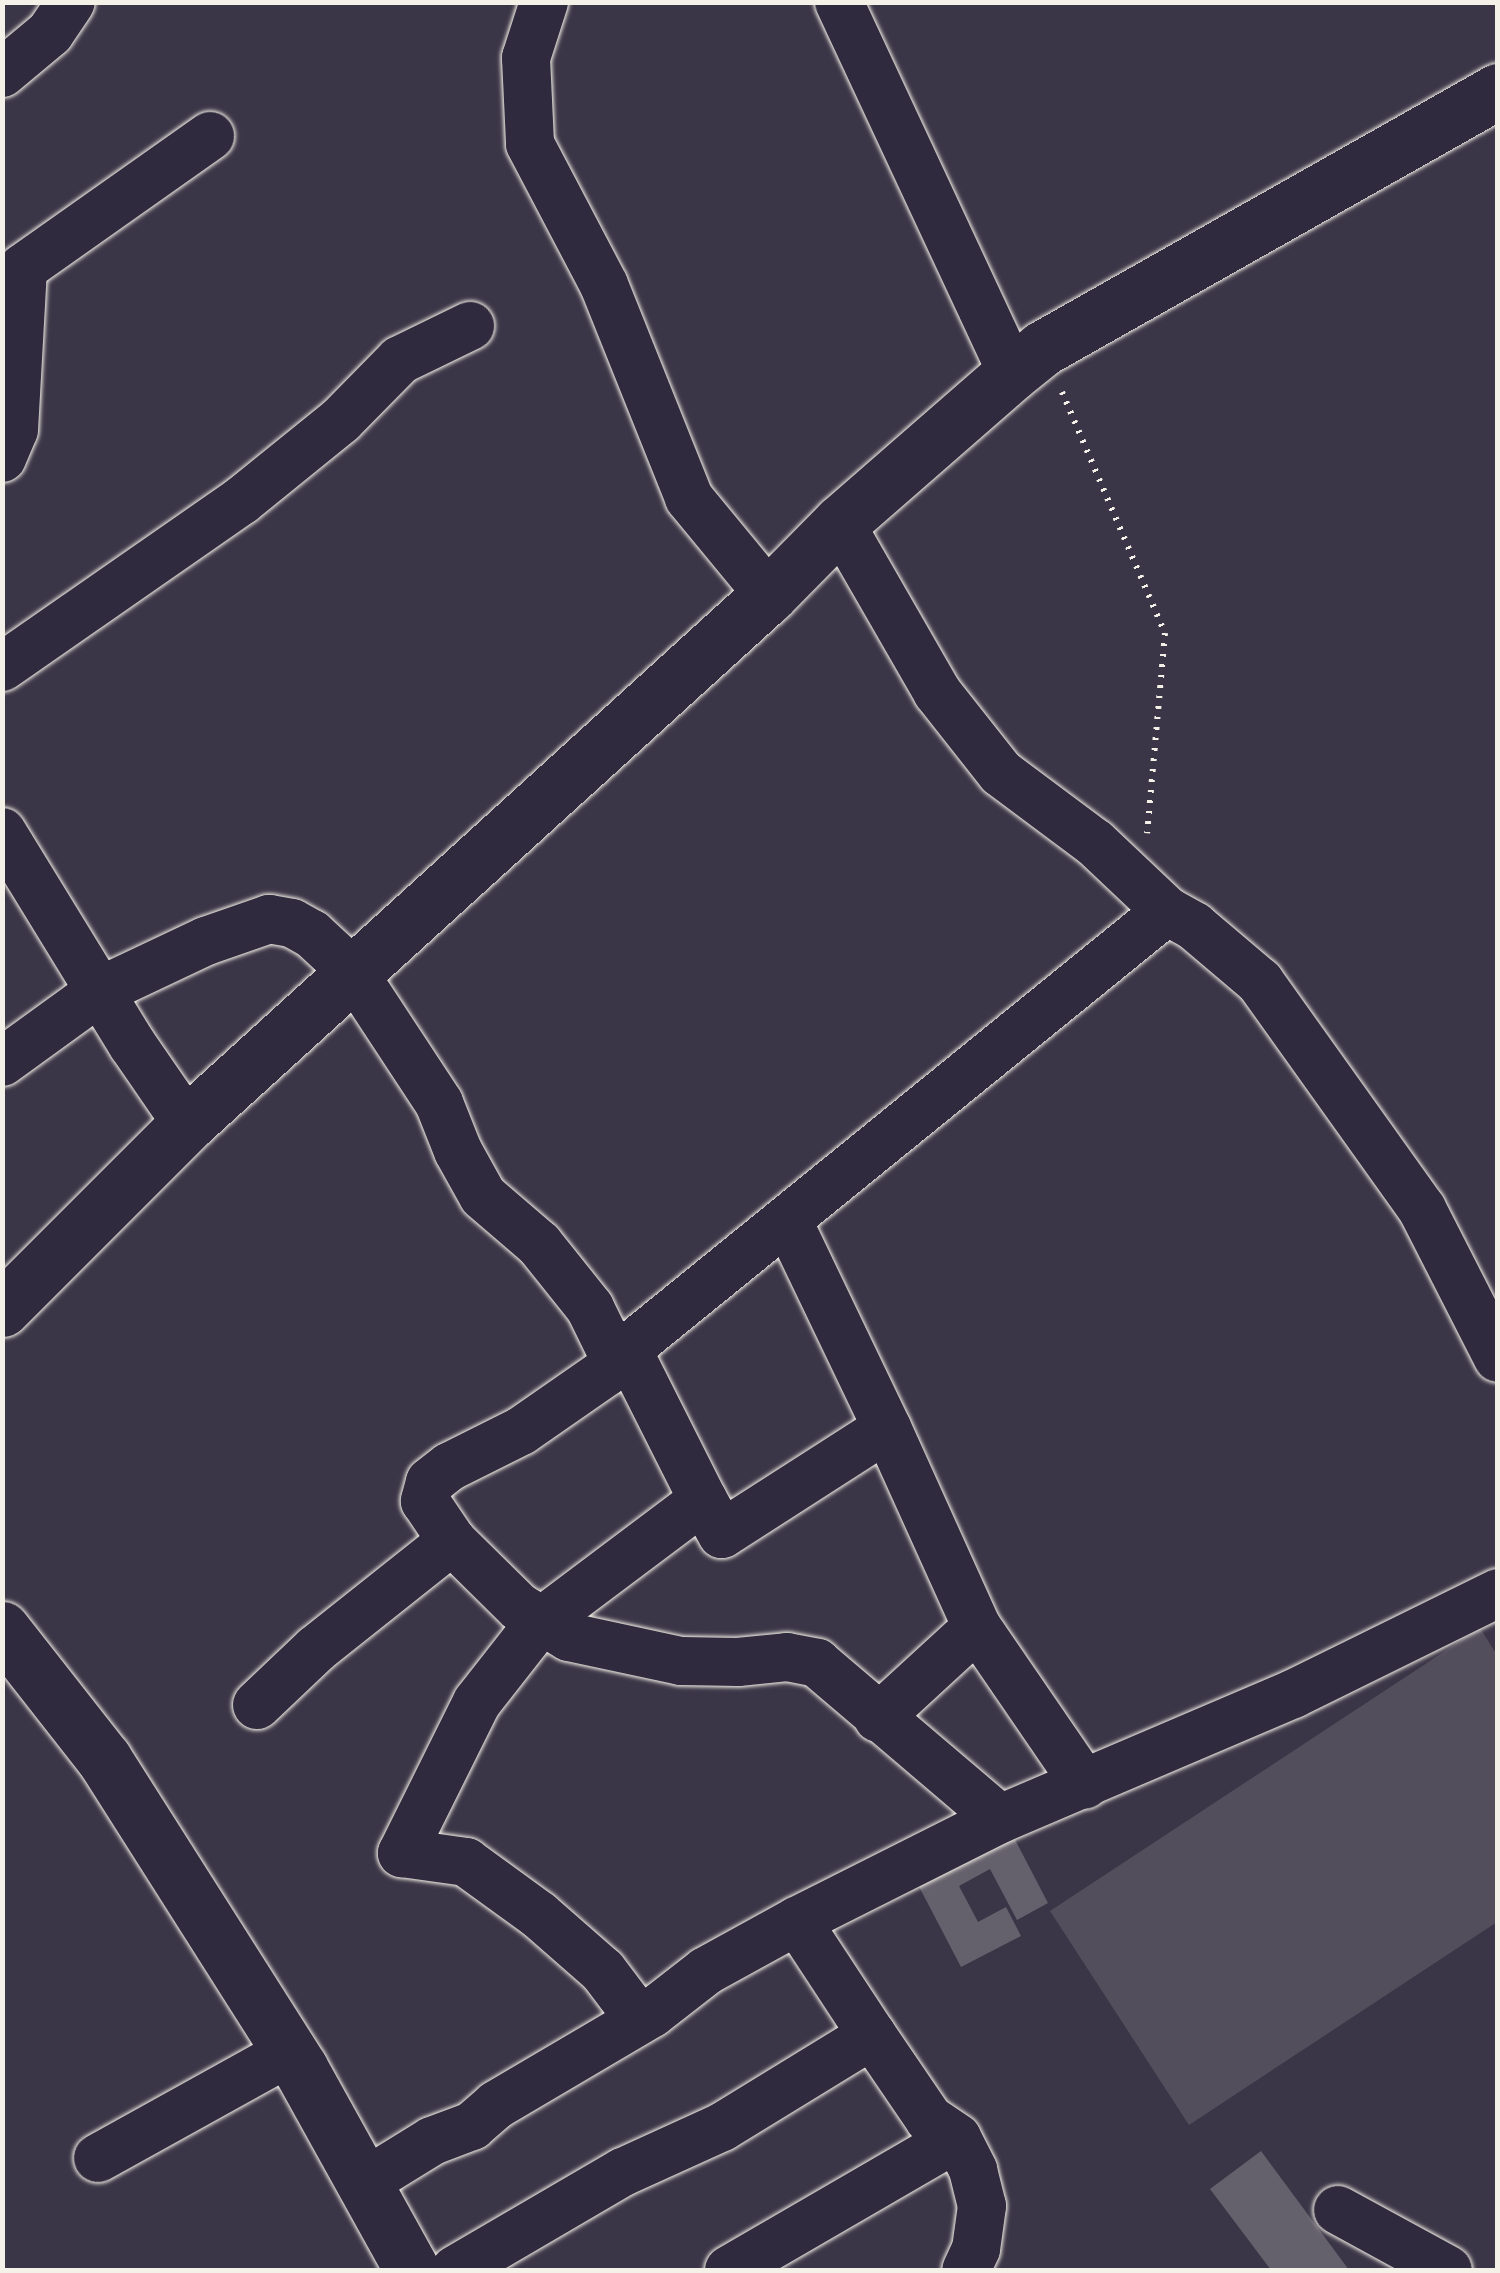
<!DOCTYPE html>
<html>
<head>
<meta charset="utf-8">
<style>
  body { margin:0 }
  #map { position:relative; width:1500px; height:2273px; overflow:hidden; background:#3b3647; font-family:Mynerve,sans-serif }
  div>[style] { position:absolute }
  .green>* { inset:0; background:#534e5c }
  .building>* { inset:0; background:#65616c }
  .path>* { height:6px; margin-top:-3px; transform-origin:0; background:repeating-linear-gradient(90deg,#f4f1e8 0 2.5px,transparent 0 10.5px) }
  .roads { filter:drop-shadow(0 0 2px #f4f1e8) drop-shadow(0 0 2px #f4f1e8) }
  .minor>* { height:48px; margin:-24px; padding:0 24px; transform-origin:24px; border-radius:24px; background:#2f2a3d }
  .tertiary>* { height:55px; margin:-27.5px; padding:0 27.5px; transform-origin:27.5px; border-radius:27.5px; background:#2f2a3d }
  span { translate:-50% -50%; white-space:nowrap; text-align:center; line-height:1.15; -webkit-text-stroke:10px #2f2a3d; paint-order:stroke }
  .frame { position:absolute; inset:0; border:5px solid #f4f1e8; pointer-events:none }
</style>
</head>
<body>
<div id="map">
  <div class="green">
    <i style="clip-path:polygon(1480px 1628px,1497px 1655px,1497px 1922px,1189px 2125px,1050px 1911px)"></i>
  </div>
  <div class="building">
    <i style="clip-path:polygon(1009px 1828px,1048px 1903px,1017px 1920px,990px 1869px,959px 1886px,978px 1922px,1006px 1907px,1021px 1936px,961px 1967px,914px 1877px)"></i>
    <i style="clip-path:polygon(1261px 2151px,1349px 2270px,1271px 2270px,1210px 2189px)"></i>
  </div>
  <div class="path">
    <i style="left:1062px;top:392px;width:262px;rotate:66.9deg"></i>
    <i style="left:1165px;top:633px;width:201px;rotate:95.1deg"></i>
  </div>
  <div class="roads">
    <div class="minor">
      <i style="left:544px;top:2px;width:59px;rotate:107.8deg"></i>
      <i style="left:526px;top:58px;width:86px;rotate:87.3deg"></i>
      <i style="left:530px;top:144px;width:159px;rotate:62.3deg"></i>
      <i style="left:604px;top:285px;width:229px;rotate:68.2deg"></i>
      <i style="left:689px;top:498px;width:126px;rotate:50.5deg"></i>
      <i style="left:839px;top:2px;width:409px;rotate:65deg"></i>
      <i style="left:2px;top:73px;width:62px;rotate:-39.8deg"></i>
      <i style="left:50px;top:33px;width:37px;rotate:-56deg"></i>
      <i style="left:2px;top:458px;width:30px;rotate:-67deg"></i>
      <i style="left:14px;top:430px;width:162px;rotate:-86.8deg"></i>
      <i style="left:23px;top:268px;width:229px;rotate:-35.2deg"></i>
      <i style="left:840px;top:523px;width:195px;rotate:60.1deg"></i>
      <i style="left:937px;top:692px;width:103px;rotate:51.7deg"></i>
      <i style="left:1001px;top:773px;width:117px;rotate:36.7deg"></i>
      <i style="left:1095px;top:843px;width:99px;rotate:43.4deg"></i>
      <i style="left:1167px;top:911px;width:31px;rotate:29deg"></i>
      <i style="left:1194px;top:926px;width:87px;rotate:40.3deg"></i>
      <i style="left:1260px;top:982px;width:279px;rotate:54.5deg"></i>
      <i style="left:1422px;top:1209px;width:167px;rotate:63deg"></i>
      <i style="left:2px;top:667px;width:291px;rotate:-34.8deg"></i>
      <i style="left:241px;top:501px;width:129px;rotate:-39deg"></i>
      <i style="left:341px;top:420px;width:84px;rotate:-45.5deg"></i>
      <i style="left:400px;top:360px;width:78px;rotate:-25.9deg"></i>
      <i style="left:2px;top:832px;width:249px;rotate:58.5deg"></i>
      <i style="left:132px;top:1044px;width:97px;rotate:55.5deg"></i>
      <i style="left:2px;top:1062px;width:121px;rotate:-35.9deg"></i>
      <i style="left:100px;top:991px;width:117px;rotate:-25.3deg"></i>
      <i style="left:206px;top:941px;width:67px;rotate:-19.2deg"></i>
      <i style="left:269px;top:919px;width:23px;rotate:10deg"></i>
      <i style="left:292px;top:923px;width:23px;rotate:29deg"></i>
      <i style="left:312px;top:934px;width:56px;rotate:42.8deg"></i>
      <i style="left:353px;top:972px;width:157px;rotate:56.7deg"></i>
      <i style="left:439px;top:1103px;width:52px;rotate:68.4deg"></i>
      <i style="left:458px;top:1151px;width:51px;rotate:60.9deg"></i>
      <i style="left:483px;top:1196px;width:74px;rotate:40.6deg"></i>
      <i style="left:539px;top:1244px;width:82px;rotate:51.4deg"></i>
      <i style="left:590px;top:1308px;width:52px;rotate:63.9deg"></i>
      <i style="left:613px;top:1355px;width:9px;rotate:84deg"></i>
      <i style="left:614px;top:1364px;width:11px;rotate:135deg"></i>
      <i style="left:606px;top:1372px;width:103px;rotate:145.2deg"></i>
      <i style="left:521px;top:1431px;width:80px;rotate:153.4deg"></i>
      <i style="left:449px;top:1467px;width:24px;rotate:142deg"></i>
      <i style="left:430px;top:1482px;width:20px;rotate:105deg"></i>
      <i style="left:425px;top:1501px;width:48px;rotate:56deg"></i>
      <i style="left:452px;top:1541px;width:94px;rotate:44.6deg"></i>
      <i style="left:519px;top:1607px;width:58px;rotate:31deg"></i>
      <i style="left:569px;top:1637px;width:115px;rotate:12.1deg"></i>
      <i style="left:681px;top:1661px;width:57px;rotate:1deg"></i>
      <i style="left:738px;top:1662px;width:49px;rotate:-5.8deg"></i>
      <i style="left:787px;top:1657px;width:31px;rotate:11deg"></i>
      <i style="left:817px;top:1663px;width:240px;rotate:40.4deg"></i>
      <i style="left:627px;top:1349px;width:169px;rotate:63.3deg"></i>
      <i style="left:703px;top:1500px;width:205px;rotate:143.1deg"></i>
      <i style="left:539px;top:1623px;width:100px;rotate:128.1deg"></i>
      <i style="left:477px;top:1702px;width:169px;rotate:116.4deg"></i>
      <i style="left:402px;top:1853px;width:65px;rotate:8deg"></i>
      <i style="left:466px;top:1862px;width:90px;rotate:36deg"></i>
      <i style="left:539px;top:1915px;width:85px;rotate:41.2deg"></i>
      <i style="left:603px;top:1971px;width:61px;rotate:52.9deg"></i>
      <i style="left:614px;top:1360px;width:712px;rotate:-39.07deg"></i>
      <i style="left:887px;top:1428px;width:218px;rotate:65.7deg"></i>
      <i style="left:703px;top:1500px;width:39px;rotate:61deg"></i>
      <i style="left:722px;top:1534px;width:196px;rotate:-32.7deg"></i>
      <i style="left:887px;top:1428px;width:229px;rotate:-115.6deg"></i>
      <i style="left:257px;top:1705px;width:81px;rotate:-43.5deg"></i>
      <i style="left:316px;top:1649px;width:174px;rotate:-38.5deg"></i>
      <i style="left:878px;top:1718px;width:134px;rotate:-42.6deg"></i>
      <i style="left:977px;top:1627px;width:191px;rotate:55.6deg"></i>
      <i style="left:797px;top:1921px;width:136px;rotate:56.7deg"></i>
      <i style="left:98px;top:2158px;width:218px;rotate:-29deg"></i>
      <i style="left:364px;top:2183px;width:80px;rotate:-31.7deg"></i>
      <i style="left:432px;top:2141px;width:43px;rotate:-20.6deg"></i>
      <i style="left:472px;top:2126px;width:32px;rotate:-41deg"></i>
      <i style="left:496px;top:2105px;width:181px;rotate:-30.5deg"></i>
      <i style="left:652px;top:2013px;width:68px;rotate:-37.9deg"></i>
      <i style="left:706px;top:1971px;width:104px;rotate:-28.8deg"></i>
      <i style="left:797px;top:1921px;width:227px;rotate:-26.7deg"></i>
      <i style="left:1000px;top:1819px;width:319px;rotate:-23.1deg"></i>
      <i style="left:1293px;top:1694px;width:229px;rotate:-26.2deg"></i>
      <i style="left:1338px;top:2210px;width:125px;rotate:28.6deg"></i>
      <i style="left:455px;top:2270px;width:194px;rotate:-30.3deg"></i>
      <i style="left:623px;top:2172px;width:109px;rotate:-24.4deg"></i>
      <i style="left:722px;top:2127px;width:176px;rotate:-31.5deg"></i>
      <i style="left:872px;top:2035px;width:102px;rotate:55.8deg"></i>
      <i style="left:929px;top:2119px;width:34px;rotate:34deg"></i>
      <i style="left:957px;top:2138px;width:36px;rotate:63deg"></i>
      <i style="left:973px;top:2170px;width:37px;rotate:76deg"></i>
      <i style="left:982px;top:2206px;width:43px;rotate:97.9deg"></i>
      <i style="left:976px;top:2249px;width:23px;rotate:115deg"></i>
      <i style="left:729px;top:2270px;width:263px;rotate:-30.1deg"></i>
    </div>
    <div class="tertiary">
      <i style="left:2px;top:1309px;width:262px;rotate:-45deg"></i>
      <i style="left:187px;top:1124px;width:786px;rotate:-42.27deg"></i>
      <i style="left:769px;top:595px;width:101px;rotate:-45.4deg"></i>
      <i style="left:840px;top:523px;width:228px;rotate:-41.1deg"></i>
      <i style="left:1012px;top:373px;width:40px;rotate:-39deg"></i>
      <i style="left:1043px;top:348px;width:523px;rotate:-29.46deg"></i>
      <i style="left:2px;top:1629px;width:165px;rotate:51.9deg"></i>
      <i style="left:104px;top:1759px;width:366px;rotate:57.6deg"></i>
      <i style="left:300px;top:2068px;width:231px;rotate:61deg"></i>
    </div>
  </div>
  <div class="frame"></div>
</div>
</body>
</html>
